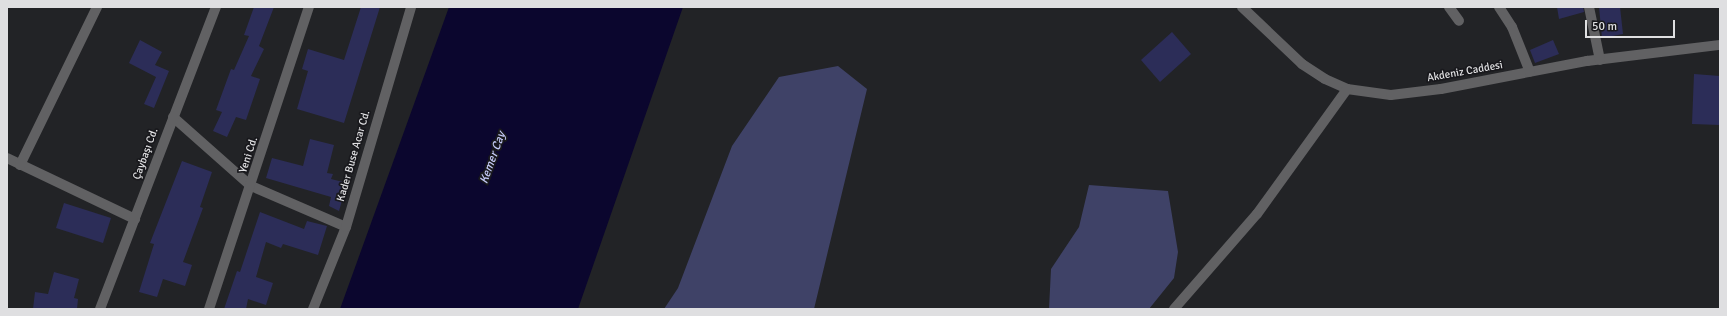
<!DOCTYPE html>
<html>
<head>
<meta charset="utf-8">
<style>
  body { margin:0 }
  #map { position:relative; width:1727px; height:316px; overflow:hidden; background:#222326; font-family:Signika,sans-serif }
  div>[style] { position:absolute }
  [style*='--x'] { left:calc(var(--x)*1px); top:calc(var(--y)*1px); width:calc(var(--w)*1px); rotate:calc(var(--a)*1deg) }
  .green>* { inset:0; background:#3f4267 }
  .water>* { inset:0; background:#0b062e }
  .building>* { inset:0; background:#2c2d58 }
  .minor>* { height:10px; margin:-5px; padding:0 5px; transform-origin:5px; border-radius:5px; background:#616163 }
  span { translate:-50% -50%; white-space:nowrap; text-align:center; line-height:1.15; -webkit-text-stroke:3.5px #19191d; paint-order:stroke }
  .street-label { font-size:11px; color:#dfdfe1 }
  .water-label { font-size:12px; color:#c4c9f6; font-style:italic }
  .frame { position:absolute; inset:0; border:8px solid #dfdfe1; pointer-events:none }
  .scale { position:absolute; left:1585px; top:20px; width:90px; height:18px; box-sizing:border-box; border:2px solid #dfdfe1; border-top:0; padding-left:5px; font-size:12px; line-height:14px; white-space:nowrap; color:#dfdfe1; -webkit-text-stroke:3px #19191d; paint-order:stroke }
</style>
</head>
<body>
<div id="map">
  <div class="green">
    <i style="clip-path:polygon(838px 66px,867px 89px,814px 309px,664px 309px,678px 288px,732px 146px,779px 77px)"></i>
    <i style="clip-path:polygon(1089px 185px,1168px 191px,1178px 252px,1174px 278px,1149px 309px,1049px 309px,1051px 269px,1079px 227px)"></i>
  </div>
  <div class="water">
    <i style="clip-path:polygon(449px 7px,683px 7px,578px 309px,340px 309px)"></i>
  </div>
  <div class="building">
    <i style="clip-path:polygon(254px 7px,274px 7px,259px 46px,264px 49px,251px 76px,260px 79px,246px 120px,236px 117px,227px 137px,213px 131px,222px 112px,216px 110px,231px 69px,234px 70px,249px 36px,244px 35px)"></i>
    <i style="clip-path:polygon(361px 7px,380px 7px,344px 123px,297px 109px,308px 71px,302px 69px,308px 49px,344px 60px)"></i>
    <i style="clip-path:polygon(1557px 7px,1583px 7px,1584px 12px,1559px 19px)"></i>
    <i style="clip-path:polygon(1599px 7px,1620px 7px,1623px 34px,1602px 38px)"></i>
    <i style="clip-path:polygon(1172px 32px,1191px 54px,1160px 82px,1141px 60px)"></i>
    <i style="clip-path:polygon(140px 40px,162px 52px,155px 65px,169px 71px,154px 108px,144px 104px,156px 77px,129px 63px)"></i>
    <i style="clip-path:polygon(1553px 40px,1559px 54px,1535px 63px,1530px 50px)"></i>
    <i style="clip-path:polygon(1694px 74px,1720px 76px,1720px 125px,1692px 124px)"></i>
    <i style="clip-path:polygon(310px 139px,334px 145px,327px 173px,333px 174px,331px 179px,347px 183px,339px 211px,329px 206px,331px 197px,266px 178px,272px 158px,303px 166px)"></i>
    <i style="clip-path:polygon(182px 161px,212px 172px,200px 207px,203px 208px,183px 262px,192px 265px,185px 286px,163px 279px,157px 297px,139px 292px,154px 244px,150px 243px)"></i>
    <i style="clip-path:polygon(64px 203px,111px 218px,103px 243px,56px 228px)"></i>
    <i style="clip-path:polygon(260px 212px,304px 229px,307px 221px,327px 226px,318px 255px,283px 244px,281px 248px,266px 242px,256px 277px,273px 283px,266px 305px,248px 299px,246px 309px,224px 309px,237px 271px,240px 272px)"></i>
    <i style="clip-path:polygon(54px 272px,79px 279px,74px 298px,78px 299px,77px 309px,33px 309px,35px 292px,48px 294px)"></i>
  </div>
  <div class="minor">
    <i style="--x:1242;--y:7;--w:83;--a:43.5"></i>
    <i style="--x:1302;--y:64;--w:27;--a:33"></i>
    <i style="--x:1325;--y:79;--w:24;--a:24"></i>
    <i style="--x:1347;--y:89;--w:44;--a:7.8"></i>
    <i style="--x:1391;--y:95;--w:50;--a:-6.8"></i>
    <i style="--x:1441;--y:89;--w:149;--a:-10.9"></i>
    <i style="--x:1587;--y:61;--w:134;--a:-6.9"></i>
    <i style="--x:1449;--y:7;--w:17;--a:54"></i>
    <i style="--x:1499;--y:7;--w:24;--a:57"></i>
    <i style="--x:1512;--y:27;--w:48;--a:68.2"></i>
    <i style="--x:1589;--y:7;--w:54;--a:78.3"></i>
    <i style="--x:173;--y:117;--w:104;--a:41.5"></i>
    <i style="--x:251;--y:186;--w:103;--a:23.3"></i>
    <i style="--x:7;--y:158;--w:142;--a:25.5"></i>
    <i style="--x:20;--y:165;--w:176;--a:-64"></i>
    <i style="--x:100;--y:309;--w:324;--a:-69"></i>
    <i style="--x:209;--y:309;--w:318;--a:-71.7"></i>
    <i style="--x:313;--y:309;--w:88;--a:-68.1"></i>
    <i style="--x:346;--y:227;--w:229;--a:-73.5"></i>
    <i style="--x:1174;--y:309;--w:126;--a:-48.9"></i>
    <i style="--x:1257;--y:214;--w:154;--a:-54.2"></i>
  </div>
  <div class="street-label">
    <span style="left:1465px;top:72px;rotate:-10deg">Akdeniz Caddesi</span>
    <span style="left:146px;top:154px;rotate:-70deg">Çaybaşı Cd.</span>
    <span style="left:249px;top:155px;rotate:-72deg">Yeni Cd.</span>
    <span style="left:354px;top:156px;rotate:-74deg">Kader Buse Acar Cd.</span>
  </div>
  <div class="water-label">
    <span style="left:493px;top:158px;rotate:-70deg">Kemer Cay</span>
  </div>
  <div class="frame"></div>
  <div class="scale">50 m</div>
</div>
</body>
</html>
